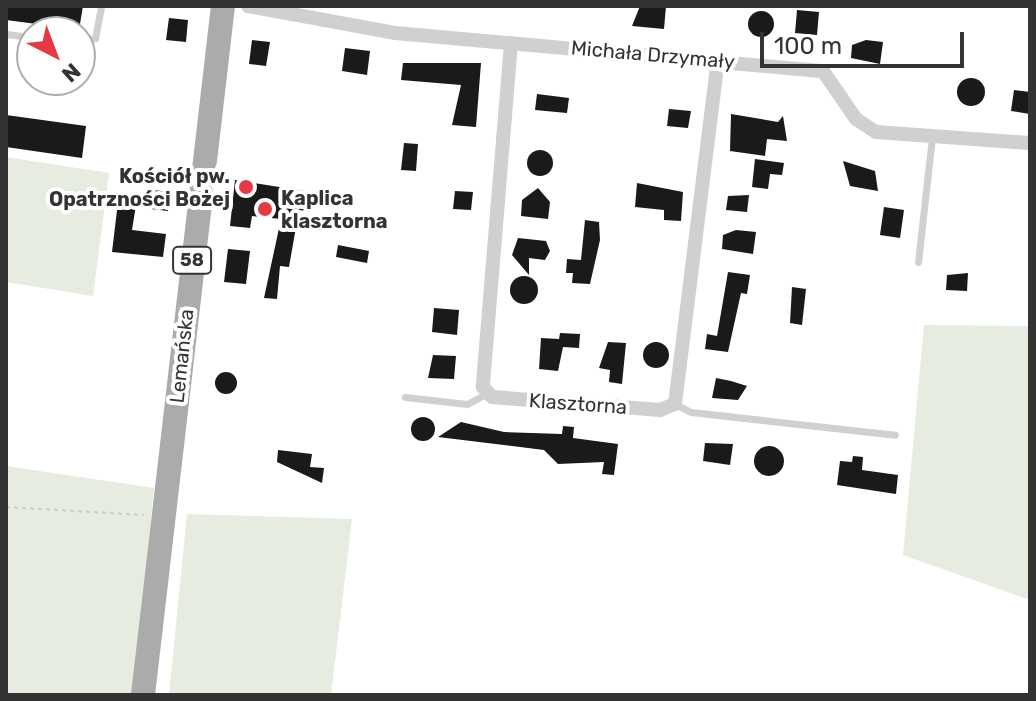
<!DOCTYPE html>
<html>
<head>
<meta charset="utf-8">
<style>
  body { margin:0 }
  #map { position:relative; width:1036px; height:701px; overflow:hidden; background:#fff; font-family:Rubik,sans-serif }
  div>[style] { position:absolute }
  [style*='--x'] { left:calc(var(--x)*1px); top:calc(var(--y)*1px); width:calc(var(--w)*1px); rotate:calc(var(--a)*1deg) }
  .green>* { inset:0; background:#e6ecdf }
  .building>* { inset:0; background:#1a1a1a }
  .round { border-radius:50% }
  .path>* { height:2px; margin-top:-1px; transform-origin:0; background:repeating-linear-gradient(90deg,#cdcdcd 0 4px,transparent 0 8px) }
  .lane>* { height:7px; margin:-3.5px; padding:0 3.5px; transform-origin:3.5px; border-radius:3.5px; background:#d0d0d0 }
  .street>* { height:14px; margin:-7px; padding:0 7px; transform-origin:7px; border-radius:7px; background:#d0d0d0 }
  .primary>* { height:24px; margin:-12px; padding:0 12px; transform-origin:12px; border-radius:12px; background:#ababab }
  .dots>* { width:22px; height:22px; translate:-50% -50%; box-sizing:border-box; border:4px solid #fff; border-radius:50% }
  span { translate:-50% -50%; white-space:nowrap; text-align:center; line-height:1.15; -webkit-text-stroke:8px #fff; paint-order:stroke }
  .shield-label span { padding:2px 6px; background:#fff; border:2px solid; border-radius:6px; -webkit-text-stroke-width:0 }
  .shield-label { font-size:18px; color:#333; font-weight:700 }
  .street-label { font-size:20px; color:#333 }
  .poi-label { font-size:20px; color:#333; font-weight:700 }
  .right { translate:-100% -50%; text-align:right }
  .left { translate:0 -50%; text-align:left }
  .frame { position:absolute; inset:0; border:8px solid #333; pointer-events:none }
  .north { position:absolute; left:16px; top:16px; width:80px; height:80px; box-sizing:border-box; background:#fff; border:2px solid #adadad; border-radius:50%; rotate:138deg; font-size:22px; font-weight:700; line-height:32px; text-align:center; color:#333 }
  .north::after { content:''; display:block; margin:auto; width:28px; height:36px; background:#e63946; clip-path:polygon(50% 0,100% 100%,50% 72%,0 100%) }
  .scale { position:absolute; left:760px; top:32px; width:204px; height:36px; box-sizing:border-box; border:4px solid #333; border-top:0; padding-left:10px; font-size:24px; line-height:28px; white-space:nowrap; color:#333; -webkit-text-stroke:6px #fff; paint-order:stroke }
</style>
</head>
<body>
<div id="map">
  <div class="green">
    <i style="clip-path:polygon(6px 157px,109px 173px,93px 296px,6px 282px)"></i>
    <i style="clip-path:polygon(924px 325px,1030px 326px,1030px 600px,903px 555px)"></i>
    <i style="clip-path:polygon(6px 466px,154px 488px,134px 695px,6px 695px)"></i>
    <i style="clip-path:polygon(187px 514px,352px 519px,331px 695px,169px 695px)"></i>
  </div>
  <div class="building">
    <i style="clip-path:polygon(6px 6px,83px 6px,80px 24px,67px 28px,6px 20px)"></i>
    <i style="clip-path:polygon(640px 6px,666px 6px,664px 29px,632px 26px)"></i>
    <i style="clip-path:polygon(797px 10px,819px 12px,817px 35px,795px 33px)"></i>
    <i class="round" style="left:748px;top:11px;width:26px;height:26px"></i>
    <i style="clip-path:polygon(169px 18px,188px 20px,186px 42px,166px 40px)"></i>
    <i style="clip-path:polygon(252px 40px,270px 42px,266px 66px,249px 64px)"></i>
    <i style="clip-path:polygon(866px 40px,883px 42px,880px 64px,851px 58px,852px 45px)"></i>
    <i style="clip-path:polygon(345px 48px,370px 51px,367px 75px,342px 71px)"></i>
    <i style="clip-path:polygon(403px 63px,481px 63px,476px 127px,452px 125px,461px 85px,401px 80px)"></i>
    <i class="round" style="left:957px;top:78px;width:28px;height:28px"></i>
    <i style="clip-path:polygon(1014px 90px,1030px 92px,1030px 114px,1011px 111px)"></i>
    <i style="clip-path:polygon(537px 94px,569px 98px,567px 113px,535px 110px)"></i>
    <i style="clip-path:polygon(669px 109px,691px 111px,688px 128px,667px 126px)"></i>
    <i style="clip-path:polygon(731px 114px,778px 122px,783px 116px,787px 141px,767px 139px,765px 156px,730px 151px)"></i>
    <i style="clip-path:polygon(6px 115px,86px 126px,82px 158px,6px 147px)"></i>
    <i style="clip-path:polygon(404px 143px,418px 144px,416px 171px,401px 170px)"></i>
    <i class="round" style="left:527px;top:150px;width:26px;height:26px"></i>
    <i style="clip-path:polygon(755px 159px,784px 163px,782px 175px,770px 174px,768px 189px,752px 187px)"></i>
    <i style="clip-path:polygon(843px 161px,875px 171px,878px 191px,850px 186px)"></i>
    <i style="clip-path:polygon(235px 180px,311px 192px,308px 211px,299px 210px,289px 267px,280px 266px,277px 299px,264px 298px,281px 219px,252px 216px,250px 228px,230px 226px)"></i>
    <i style="clip-path:polygon(637px 183px,683px 192px,681px 221px,664px 220px,664px 210px,635px 207px)"></i>
    <i style="clip-path:polygon(538px 188px,550px 202px,548px 219px,521px 216px,522px 200px)"></i>
    <i style="clip-path:polygon(153px 190px,170px 192px,168px 211px,151px 209px)"></i>
    <i style="clip-path:polygon(455px 191px,473px 192px,471px 210px,453px 209px)"></i>
    <i style="clip-path:polygon(749px 195px,747px 212px,726px 210px,728px 196px)"></i>
    <i style="clip-path:polygon(118px 202px,136px 205px,132px 230px,166px 234px,163px 257px,112px 252px)"></i>
    <i style="clip-path:polygon(884px 207px,904px 210px,900px 238px,880px 235px)"></i>
    <i style="clip-path:polygon(585px 220px,599px 222px,600px 240px,590px 284px,572px 283px,573px 273px,566px 273px,567px 259px,581px 260px)"></i>
    <i style="clip-path:polygon(736px 230px,756px 232px,753px 254px,722px 249px,723px 235px)"></i>
    <i style="clip-path:polygon(518px 238px,546px 241px,550px 251px,545px 260px,529px 258px,529px 275px,512px 255px)"></i>
    <i style="clip-path:polygon(338px 245px,369px 251px,367px 263px,336px 257px)"></i>
    <i style="clip-path:polygon(228px 249px,250px 251px,246px 284px,224px 282px)"></i>
    <i style="clip-path:polygon(728px 272px,750px 275px,747px 294px,741px 293px,728px 352px,705px 349px,707px 334px,717px 336px)"></i>
    <i style="clip-path:polygon(968px 273px,967px 291px,946px 290px,947px 275px)"></i>
    <i class="round" style="left:510px;top:276px;width:28px;height:28px"></i>
    <i style="clip-path:polygon(792px 287px,806px 289px,802px 325px,790px 323px)"></i>
    <i style="clip-path:polygon(434px 308px,459px 310px,457px 335px,432px 332px)"></i>
    <i style="clip-path:polygon(560px 333px,580px 334px,579px 348px,563px 347px,558px 371px,539px 369px,541px 338px,559px 339px)"></i>
    <i style="clip-path:polygon(608px 342px,626px 343px,622px 384px,609px 382px,610px 370px,599px 368px)"></i>
    <i class="round" style="left:643px;top:342px;width:26px;height:26px"></i>
    <i style="clip-path:polygon(433px 355px,456px 356px,454px 379px,428px 378px)"></i>
    <i class="round" style="left:215px;top:372px;width:22px;height:22px"></i>
    <i style="clip-path:polygon(716px 378px,731px 381px,747px 386px,738px 400px,712px 398px)"></i>
    <i class="round" style="left:411px;top:417px;width:24px;height:24px"></i>
    <i style="clip-path:polygon(461px 422px,504px 432px,562px 434px,563px 426px,574px 427px,573px 438px,618px 444px,614px 475px,602px 474px,604px 462px,558px 464px,544px 450px,438px 437px)"></i>
    <i style="clip-path:polygon(705px 443px,733px 444px,730px 465px,703px 461px)"></i>
    <i class="round" style="left:754px;top:446px;width:30px;height:30px"></i>
    <i style="clip-path:polygon(278px 450px,312px 454px,310px 467px,324px 468px,322px 483px,277px 462px)"></i>
    <i style="clip-path:polygon(853px 456px,863px 457px,862px 470px,898px 475px,896px 494px,837px 485px,840px 461px,852px 462px)"></i>
  </div>
  <div class="path">
    <i style="--x:39;--y:31;--w:12;--a:5"></i>
    <i style="--x:63;--y:32;--w:5;--a:-79"></i>
    <i style="--x:6;--y:507;--w:138;--a:3.3"></i>
  </div>
  <div class="lane">
    <i style="--x:6;--y:34;--w:26;--a:7"></i>
    <i style="--x:80;--y:43;--w:16;--a:-18"></i>
    <i style="--x:95;--y:38;--w:33;--a:-79"></i>
    <i style="--x:918;--y:262;--w:126;--a:-83.6"></i>
    <i style="--x:405;--y:397;--w:62;--a:6.4"></i>
    <i style="--x:467;--y:404;--w:24;--a:-28"></i>
    <i style="--x:675;--y:404;--w:18;--a:27"></i>
    <i style="--x:691;--y:412;--w:205;--a:6.4"></i>
  </div>
  <div class="street">
    <i style="--x:248;--y:6;--w:149;--a:10.4"></i>
    <i style="--x:395;--y:33;--w:430;--a:5.1"></i>
    <i style="--x:823;--y:71;--w:58;--a:55.5"></i>
    <i style="--x:856;--y:119;--w:24;--a:33"></i>
    <i style="--x:876;--y:132;--w:154;--a:4.1"></i>
    <i style="--x:511;--y:43;--w:345;--a:94.7"></i>
    <i style="--x:483;--y:387;--w:13;--a:48"></i>
    <i style="--x:492;--y:397;--w:169;--a:4.4"></i>
    <i style="--x:660;--y:410;--w:16;--a:-22"></i>
    <i style="--x:675;--y:404;--w:346;--a:-82.9"></i>
  </div>
  <div class="primary">
    <i style="--x:143;--y:695;--w:694;--a:-83.38"></i>
  </div>
  <div class="dots">
    <i style="left:246px;top:187px;background:#e63946"></i>
    <i style="left:265px;top:209px;background:#e63946"></i>
  </div>
  <div class="shield-label">
    <span style="left:192px;top:260px">58</span>
  </div>
  <div class="street-label">
    <span style="left:653px;top:55px;rotate:5deg">Michała Drzymały</span>
    <span style="left:182px;top:356px;rotate:-84deg">Lemańska</span>
    <span style="left:578px;top:404px;rotate:4deg">Klasztorna</span>
  </div>
  <div class="poi-label">
    <span class="right" style="left:230px;top:188px">Kościół pw.<br>Opatrzności Bożej</span>
    <span class="left" style="left:281px;top:210px">Kaplica<br>klasztorna</span>
  </div>
  <div class="frame"></div>
  <div class="north">N</div>
  <div class="scale">100 m</div>
</div>
</body>
</html>
